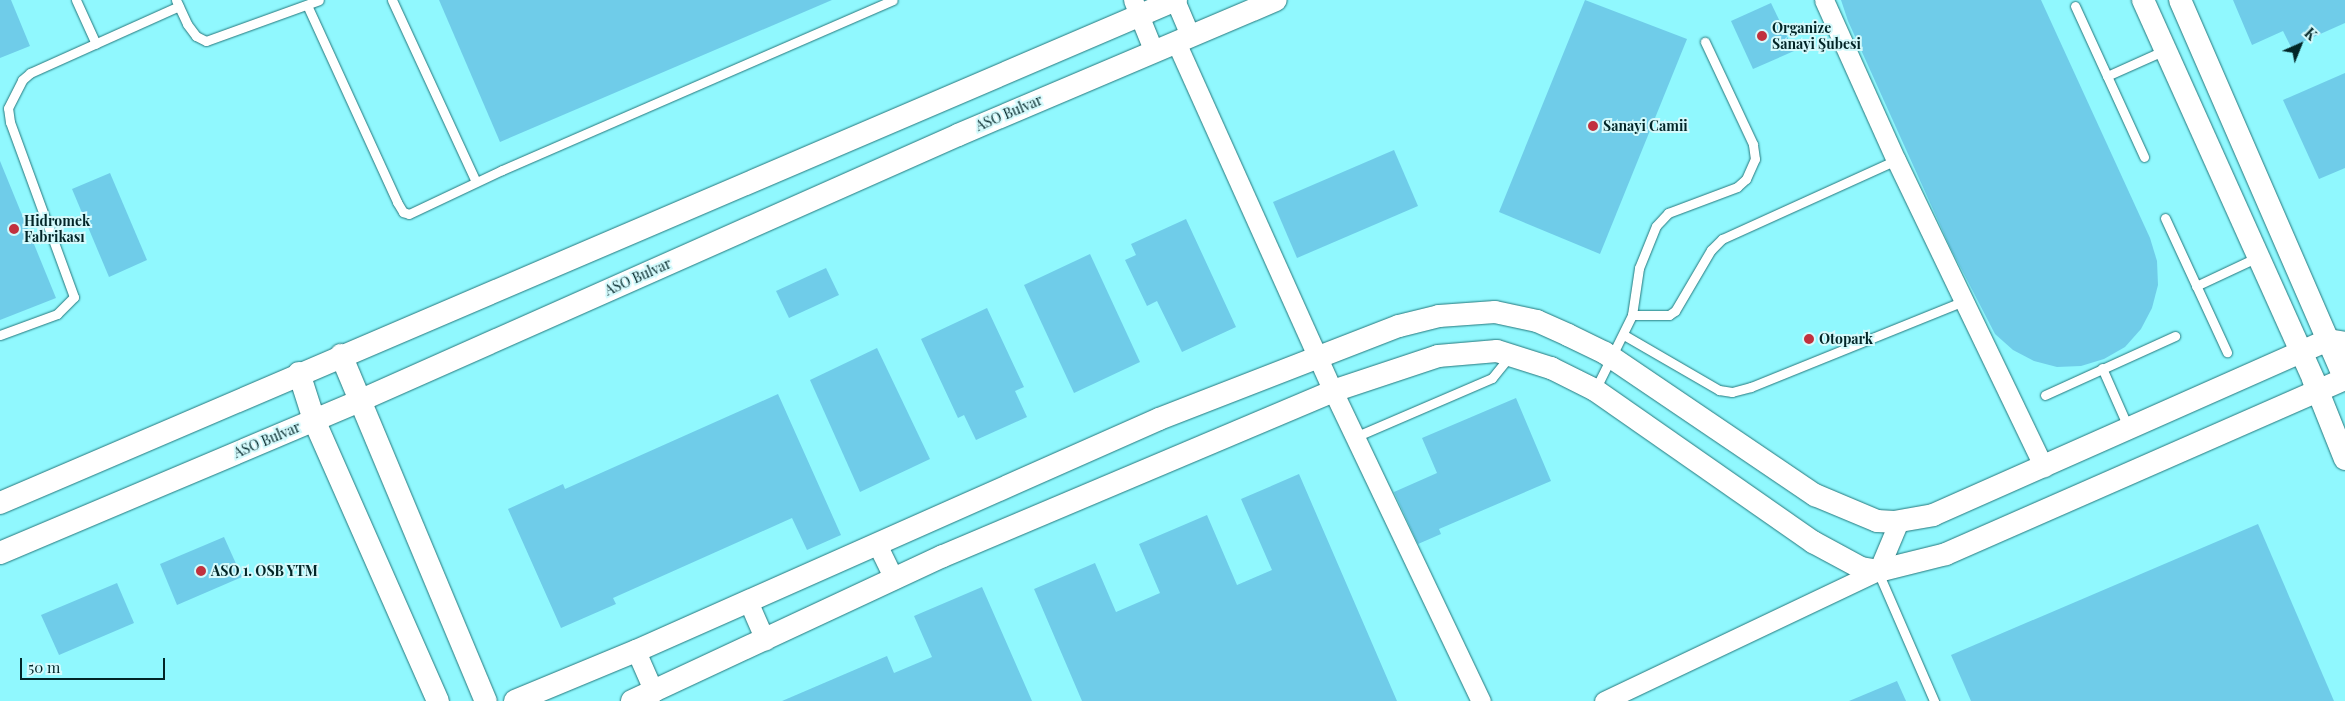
<!DOCTYPE html>
<html>
<head>
<meta charset="utf-8">
<style>
  body { margin:0 }
  #map { position:relative; width:2345px; height:701px; overflow:hidden; background:#90f8fe; font-family:"Playfair Display",serif }
  div>[style] { position:absolute }
  [style*='--x'] { left:calc(var(--x)*1px); top:calc(var(--y)*1px); width:calc(var(--w)*1px); rotate:calc(var(--a)*1deg) }
  .building>* { inset:0; background:#6fcce9 }
  .roads { filter:drop-shadow(0 0 1px #24777c) drop-shadow(0 0 1px #24777c) }
  .service>* { height:9px; margin:-4.5px; padding:0 4.5px; transform-origin:4.5px; border-radius:4.5px; background:#fff }
  .minor>* { height:19px; margin:-9.5px; padding:0 9.5px; transform-origin:9.5px; border-radius:9.5px; background:#fff }
  .tertiary>* { height:22px; margin:-11px; padding:0 11px; transform-origin:11px; border-radius:11px; background:#fff }
  .dots>* { width:14px; height:14px; translate:-50% -50%; box-sizing:border-box; border:2px solid #d4fafc; border-radius:50% }
  span { translate:-50% -50%; white-space:nowrap; text-align:center; line-height:1.15; -webkit-text-stroke:4px #d4fafc; paint-order:stroke }
  .poi-label { font-size:14px; color:#022527; font-weight:700 }
  .left { translate:0 -50%; text-align:left }
  .street-label { font-size:14px; color:#022527 }
  .north { position:absolute; left:2275px; top:20px; width:50px; height:50px; -webkit-text-stroke:4px #d4fafc; paint-order:stroke; rotate:44deg; font-size:14px; font-weight:700; line-height:20px; text-align:center; color:#022527 }
  .north::after { content:''; display:block; margin:auto; width:18px; height:22px; background:#022527; clip-path:polygon(50% 0,100% 100%,50% 72%,0 100%) }
  .scale { position:absolute; left:20px; top:658px; width:145px; height:22px; box-sizing:border-box; border:2px solid #022527; border-top:0; padding-left:6px; font-size:15px; line-height:18px; white-space:nowrap; color:#022527; -webkit-text-stroke:4px #d4fafc; paint-order:stroke }
</style>
</head>
<body>
<div id="map">
  <div class="building">
    <i style="clip-path:polygon(0 0,11px 0,30px 46px,0 58px)"></i>
    <i style="clip-path:polygon(439px 0,832px 0,500px 142px)"></i>
    <i style="clip-path:polygon(1585px 0,1687px 39px,1600px 254px,1499px 212px)"></i>
    <i style="clip-path:polygon(1841px 0,2041px 0,2150px 238px,2157px 261px,2158px 285px,2152px 308px,2141px 329px,2125px 347px,2104px 359px,2081px 366px,2057px 367px,2034px 361px,2013px 350px,1995px 334px,1950px 247px,1848px 21px)"></i>
    <i style="clip-path:polygon(2233px 0,2345px 0,2345px 23px,2291px 47px,2283px 31px,2252px 45px)"></i>
    <i style="clip-path:polygon(1771px 3px,1794px 51px,1753px 69px,1731px 21px)"></i>
    <i style="clip-path:polygon(2345px 73px,2345px 168px,2319px 179px,2283px 100px)"></i>
    <i style="clip-path:polygon(1394px 150px,1418px 206px,1297px 258px,1273px 202px)"></i>
    <i style="clip-path:polygon(0 161px,56px 298px,0 320px)"></i>
    <i style="clip-path:polygon(110px 173px,147px 260px,109px 277px,72px 189px)"></i>
    <i style="clip-path:polygon(1186px 219px,1236px 327px,1182px 352px,1157px 301px,1147px 306px,1125px 260px,1136px 255px,1131px 244px)"></i>
    <i style="clip-path:polygon(1090px 254px,1140px 362px,1074px 393px,1024px 285px)"></i>
    <i style="clip-path:polygon(826px 268px,839px 295px,789px 318px,776px 291px)"></i>
    <i style="clip-path:polygon(987px 308px,1024px 387px,1015px 391px,1027px 417px,976px 440px,964px 415px,958px 418px,921px 339px)"></i>
    <i style="clip-path:polygon(877px 348px,930px 459px,860px 492px,810px 380px)"></i>
    <i style="clip-path:polygon(778px 394px,841px 535px,807px 550px,792px 518px,613px 598px,616px 604px,561px 628px,508px 509px,563px 484px,565px 489px)"></i>
    <i style="clip-path:polygon(1516px 398px,1551px 481px,1439px 529px,1441px 534px,1418px 544px,1394px 492px,1437px 473px,1422px 438px)"></i>
    <i style="clip-path:polygon(1299px 474px,1397px 701px,1082px 701px,1034px 589px,1095px 563px,1116px 612px,1160px 593px,1139px 544px,1207px 515px,1237px 585px,1272px 570px,1241px 499px)"></i>
    <i style="clip-path:polygon(2258px 524px,2334px 701px,1971px 701px,1951px 655px)"></i>
    <i style="clip-path:polygon(224px 537px,242px 577px,177px 605px,160px 564px)"></i>
    <i style="clip-path:polygon(117px 583px,134px 623px,59px 655px,41px 615px)"></i>
    <i style="clip-path:polygon(982px 587px,1032px 701px,782px 701px,887px 656px,894px 673px,932px 657px,914px 616px)"></i>
    <i style="clip-path:polygon(1897px 681px,1906px 701px,1849px 701px)"></i>
  </div>
  <div class="roads">
    <div class="service">
      <i style="--x:76;--y:0;--w:48;--a:65.6"></i>
      <i style="--x:176;--y:0;--w:26;--a:65"></i>
      <i style="--x:187;--y:24;--w:15;--a:53"></i>
      <i style="--x:196;--y:36;--w:11;--a:27"></i>
      <i style="--x:206;--y:41;--w:120;--a:-19.9"></i>
      <i style="--x:392;--y:0;--w:200;--a:65.2"></i>
      <i style="--x:307;--y:5;--w:217;--a:65.4"></i>
      <i style="--x:397;--y:202;--w:12;--a:59"></i>
      <i style="--x:403;--y:212;--w:6;--a:18"></i>
      <i style="--x:409;--y:214;--w:103;--a:-25.3"></i>
      <i style="--x:502;--y:170;--w:426;--a:-23.5"></i>
      <i style="--x:2075;--y:6;--w:166;--a:65.4"></i>
      <i style="--x:2107;--y:76;--w:64;--a:-24.1"></i>
      <i style="--x:2165;--y:218;--w:148;--a:65.2"></i>
      <i style="--x:2196;--y:286;--w:68;--a:-25.1"></i>
      <i style="--x:1632;--y:315;--w:37;--a:0"></i>
      <i style="--x:1669;--y:315;--w:7;--a:-34"></i>
      <i style="--x:1675;--y:311;--w:71;--a:-59.5"></i>
      <i style="--x:1711;--y:250;--w:16;--a:-45"></i>
      <i style="--x:1722;--y:239;--w:191;--a:-24.4"></i>
      <i style="--x:0;--y:335;--w:61;--a:-20.2"></i>
      <i style="--x:57;--y:314;--w:24;--a:-45"></i>
      <i style="--x:74;--y:297;--w:186;--a:-110.1"></i>
      <i style="--x:10;--y:122;--w:14;--a:-98"></i>
      <i style="--x:8;--y:108;--w:31;--a:-63"></i>
      <i style="--x:22;--y:80;--w:11;--a:-41"></i>
      <i style="--x:30;--y:73;--w:163;--a:-24.2"></i>
      <i style="--x:1624;--y:335;--w:110;--a:30.1"></i>
      <i style="--x:1719;--y:390;--w:13;--a:9"></i>
      <i style="--x:1732;--y:392;--w:20;--a:-15"></i>
      <i style="--x:1751;--y:387;--w:230;--a:-22"></i>
      <i style="--x:2102;--y:368;--w:64;--a:66.2"></i>
      <i style="--x:1595;--y:390;--w:84;--a:-63.7"></i>
      <i style="--x:1632;--y:315;--w:48;--a:-81.5"></i>
      <i style="--x:1639;--y:268;--w:45;--a:-68"></i>
      <i style="--x:1656;--y:226;--w:18;--a:-47"></i>
      <i style="--x:1668;--y:213;--w:74;--a:-20.6"></i>
      <i style="--x:1737;--y:187;--w:12;--a:-42"></i>
      <i style="--x:1746;--y:179;--w:22;--a:-66"></i>
      <i style="--x:1755;--y:159;--w:15;--a:-98"></i>
      <i style="--x:1753;--y:144;--w:113;--a:-115.2"></i>
      <i style="--x:2045;--y:395;--w:143;--a:-24.4"></i>
      <i style="--x:1355;--y:437;--w:149;--a:-23.3"></i>
      <i style="--x:1492;--y:378;--w:28;--a:-51"></i>
      <i style="--x:1878;--y:572;--w:141;--a:66.5"></i>
    </div>
    <div class="minor">
      <i style="--x:1133;--y:0;--w:56;--a:68"></i>
      <i style="--x:1175;--y:0;--w:39;--a:67"></i>
      <i style="--x:1824;--y:0;--w:175;--a:65.8"></i>
      <i style="--x:1896;--y:160;--w:341;--a:64.3"></i>
      <i style="--x:1176;--y:42;--w:383;--a:65.8"></i>
      <i style="--x:1333;--y:391;--w:344;--a:64.5"></i>
      <i style="--x:877;--y:544;--w:39;--a:64"></i>
      <i style="--x:748;--y:601;--w:43;--a:66.4"></i>
      <i style="--x:636;--y:651;--w:45;--a:66.3"></i>
      <i style="--x:1604;--y:701;--w:303;--a:-25.4"></i>
      <i style="--x:1878;--y:571;--w:54;--a:-67.2"></i>
    </div>
    <div class="tertiary">
      <i style="--x:2143;--y:0;--w:415;--a:65.8"></i>
      <i style="--x:2313;--y:379;--w:86;--a:68.2"></i>
      <i style="--x:2180;--y:0;--w:414;--a:66.5"></i>
      <i style="--x:341;--y:355;--w:375;--a:67.3"></i>
      <i style="--x:299;--y:373;--w:49;--a:72.3"></i>
      <i style="--x:314;--y:420;--w:307;--a:66.2"></i>
      <i style="--x:0;--y:503;--w:1279;--a:-23.16"></i>
      <i style="--x:0;--y:553;--w:390;--a:-22.9"></i>
      <i style="--x:359;--y:401;--w:655;--a:-23.94"></i>
      <i style="--x:958;--y:135;--w:345;--a:-23"></i>
      <i style="--x:515;--y:701;--w:131;--a:-22.5"></i>
      <i style="--x:636;--y:651;--w:572;--a:-23.92"></i>
      <i style="--x:1159;--y:419;--w:257;--a:-21.2"></i>
      <i style="--x:1399;--y:326;--w:41;--a:-14"></i>
      <i style="--x:1439;--y:316;--w:56;--a:-4.1"></i>
      <i style="--x:1495;--y:312;--w:43;--a:12.1"></i>
      <i style="--x:1537;--y:321;--w:34;--a:24"></i>
      <i style="--x:1568;--y:335;--w:41;--a:25.9"></i>
      <i style="--x:1605;--y:353;--w:254;--a:34.1"></i>
      <i style="--x:1815;--y:495;--w:67;--a:22.8"></i>
      <i style="--x:1877;--y:521;--w:17;--a:3"></i>
      <i style="--x:1894;--y:522;--w:40;--a:-10"></i>
      <i style="--x:1933;--y:515;--w:432;--a:-23.9"></i>
      <i style="--x:2328;--y:340;--w:17;--a:10"></i>
      <i style="--x:632;--y:701;--w:343;--a:-25"></i>
      <i style="--x:943;--y:556;--w:423;--a:-22.9"></i>
      <i style="--x:1333;--y:391;--w:111;--a:-18.4"></i>
      <i style="--x:1438;--y:356;--w:59;--a:-4.8"></i>
      <i style="--x:1497;--y:351;--w:57;--a:17.5"></i>
      <i style="--x:1551;--y:368;--w:49;--a:26.6"></i>
      <i style="--x:1595;--y:390;--w:266;--a:34.9"></i>
      <i style="--x:1813;--y:542;--w:55;--a:28.4"></i>
      <i style="--x:1861;--y:568;--w:17;--a:10"></i>
      <i style="--x:1878;--y:571;--w:70;--a:-14"></i>
      <i style="--x:1946;--y:554;--w:436;--a:-23.7"></i>
    </div>
  </div>
  <div class="dots">
    <i style="left:1762px;top:36px;background:#c1313e"></i>
    <i style="left:1593px;top:126px;background:#c1313e"></i>
    <i style="left:14px;top:229px;background:#c1313e"></i>
    <i style="left:1809px;top:339px;background:#c1313e"></i>
    <i style="left:201px;top:571px;background:#c1313e"></i>
  </div>
  <div class="poi-label">
    <span class="left" style="left:1772px;top:36px">Organize<br>Sanayi Şubesi</span>
    <span class="left" style="left:1603px;top:126px">Sanayi Camii</span>
    <span class="left" style="left:24px;top:229px">Hidromek<br>Fabrikası</span>
    <span class="left" style="left:1819px;top:339px">Otopark</span>
    <span class="left" style="left:211px;top:571px">ASO 1. OSB YTM</span>
  </div>
  <div class="street-label">
    <span style="left:1009px;top:113px;rotate:-23deg">ASO Bulvar</span>
    <span style="left:638px;top:277px;rotate:-24deg">ASO Bulvar</span>
    <span style="left:267px;top:440px;rotate:-23deg">ASO Bulvar</span>
  </div>
  <div class="north">K</div>
  <div class="scale">50 m</div>
</div>
</body>
</html>
